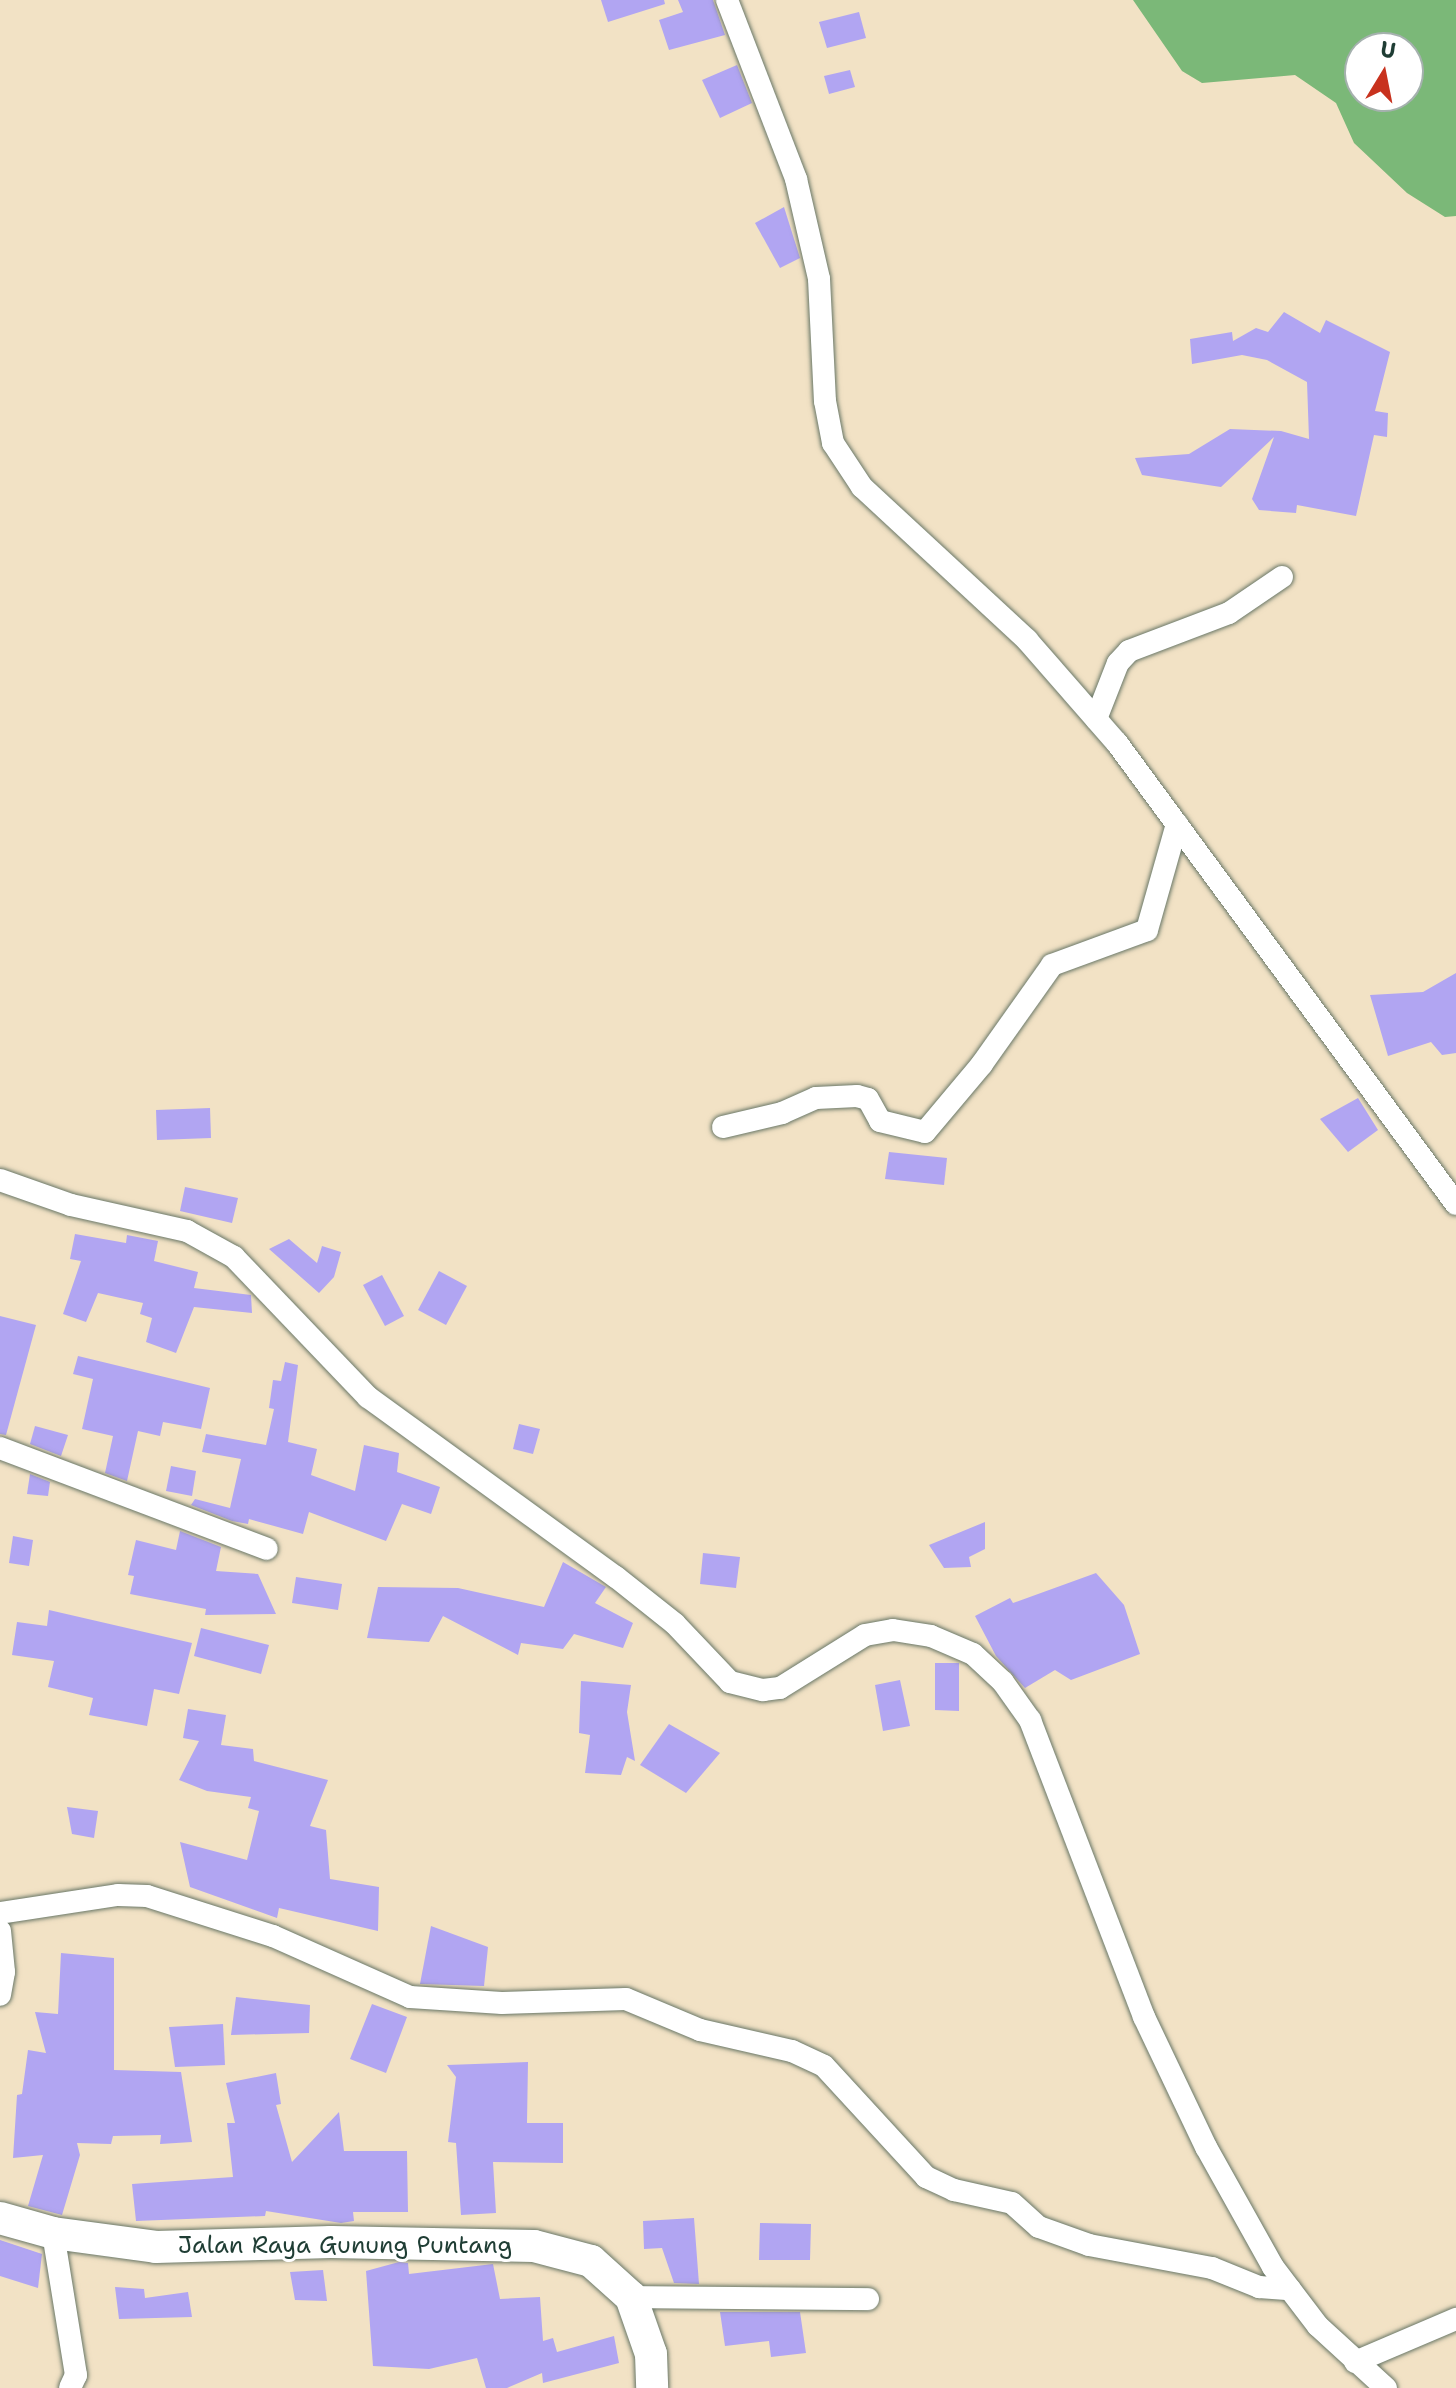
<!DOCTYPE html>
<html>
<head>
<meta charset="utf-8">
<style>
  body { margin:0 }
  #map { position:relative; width:1456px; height:2388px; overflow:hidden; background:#f2e2c5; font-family:"Shantell Sans",sans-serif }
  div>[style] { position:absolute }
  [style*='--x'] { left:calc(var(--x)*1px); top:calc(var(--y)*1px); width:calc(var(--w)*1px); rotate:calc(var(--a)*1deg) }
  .forest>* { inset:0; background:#7bb878 }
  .building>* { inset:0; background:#b1a5f2 }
  .roads { filter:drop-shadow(0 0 2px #697767) drop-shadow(0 0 2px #697767) }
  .street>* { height:22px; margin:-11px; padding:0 11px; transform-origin:11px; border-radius:11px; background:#fff }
  .secondary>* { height:32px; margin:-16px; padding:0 16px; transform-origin:16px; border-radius:16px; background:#fff }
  span { translate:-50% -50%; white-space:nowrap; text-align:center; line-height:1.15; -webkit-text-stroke:6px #fff; paint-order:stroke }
  .street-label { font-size:24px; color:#1f3d34 }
  .north { position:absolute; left:1344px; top:32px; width:80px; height:80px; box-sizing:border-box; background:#fff; border:2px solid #a5b1ae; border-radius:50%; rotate:10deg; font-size:22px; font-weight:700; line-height:32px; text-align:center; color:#1f3d34 }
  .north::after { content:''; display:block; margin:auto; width:28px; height:36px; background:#c8321e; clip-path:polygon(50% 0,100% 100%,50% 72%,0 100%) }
</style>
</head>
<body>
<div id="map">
  <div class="forest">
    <i style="clip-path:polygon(evenodd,1133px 0,1456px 0,1456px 216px,1445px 217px,1407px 193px,1354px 143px,1336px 103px,1295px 75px,1202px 83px,1182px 71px,1133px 0,1360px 48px,1408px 48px,1408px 96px,1360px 96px,1360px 48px)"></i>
  </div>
  <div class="building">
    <i style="clip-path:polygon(601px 0,664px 0,665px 4px,608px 22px)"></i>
    <i style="clip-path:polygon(678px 0,713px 0,725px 35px,669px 50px,659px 20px,683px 12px)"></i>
    <i style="clip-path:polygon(859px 12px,866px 38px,827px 48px,819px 22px)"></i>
    <i style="clip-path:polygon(737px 65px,752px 103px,720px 118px,702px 80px)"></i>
    <i style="clip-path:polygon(850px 70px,855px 87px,829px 94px,824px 76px)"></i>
    <i style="clip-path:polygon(784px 207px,800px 258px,780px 268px,755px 223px)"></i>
    <i style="clip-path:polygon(1284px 312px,1320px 333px,1326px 320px,1390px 352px,1375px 411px,1388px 413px,1387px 437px,1374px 435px,1356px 516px,1297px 505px,1296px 513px,1259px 510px,1252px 499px,1274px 437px,1221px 487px,1142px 475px,1135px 458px,1189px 454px,1230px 429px,1281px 431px,1309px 439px,1307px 382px,1267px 360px,1242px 355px,1192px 364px,1190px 339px,1232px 332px,1233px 341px,1256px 328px,1268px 332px)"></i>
    <i style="clip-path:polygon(1456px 973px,1456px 1053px,1442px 1055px,1431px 1042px,1388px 1056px,1370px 995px,1423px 992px)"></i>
    <i style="clip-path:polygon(1358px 1098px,1378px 1130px,1348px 1152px,1320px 1119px)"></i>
    <i style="clip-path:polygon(210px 1108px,211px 1138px,157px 1140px,156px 1110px)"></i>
    <i style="clip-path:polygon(889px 1152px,947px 1158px,944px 1185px,885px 1179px)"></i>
    <i style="clip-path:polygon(185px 1187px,238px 1198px,232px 1223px,180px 1211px)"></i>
    <i style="clip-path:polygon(75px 1234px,126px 1243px,127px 1235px,158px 1241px,154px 1261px,198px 1272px,194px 1288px,251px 1295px,252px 1313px,194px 1307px,176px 1353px,146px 1342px,152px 1318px,140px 1314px,143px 1303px,98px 1293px,86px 1322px,63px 1314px,81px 1261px,70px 1259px)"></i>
    <i style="clip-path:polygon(289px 1239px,317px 1263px,322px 1246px,341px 1252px,334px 1277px,319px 1293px,269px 1249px)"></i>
    <i style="clip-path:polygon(439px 1271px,467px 1286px,446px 1325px,418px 1310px)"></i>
    <i style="clip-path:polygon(382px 1275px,404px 1316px,385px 1326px,363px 1285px)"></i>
    <i style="clip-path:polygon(0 1316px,36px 1325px,6px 1435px,0 1434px)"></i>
    <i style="clip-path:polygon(78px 1356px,210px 1388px,201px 1429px,163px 1422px,160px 1436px,138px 1431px,127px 1481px,105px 1473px,113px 1436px,82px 1429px,93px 1379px,73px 1374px)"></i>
    <i style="clip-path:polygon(285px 1362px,298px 1365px,288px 1442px,317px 1449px,311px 1475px,355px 1491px,364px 1445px,399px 1453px,397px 1472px,440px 1487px,431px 1514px,402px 1504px,386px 1541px,309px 1512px,303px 1534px,249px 1519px,248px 1524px,232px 1521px,191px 1505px,195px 1499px,230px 1508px,241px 1459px,202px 1452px,206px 1434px,266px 1445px,274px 1409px,269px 1408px,273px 1380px,281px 1381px)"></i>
    <i style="clip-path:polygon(519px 1424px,540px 1429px,533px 1454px,513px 1449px)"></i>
    <i style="clip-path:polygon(35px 1426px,68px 1435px,61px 1456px,30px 1444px)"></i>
    <i style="clip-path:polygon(171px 1466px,196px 1471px,192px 1496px,166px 1491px)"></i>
    <i style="clip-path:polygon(30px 1474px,50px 1482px,48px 1496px,27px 1494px)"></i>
    <i style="clip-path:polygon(985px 1522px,985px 1549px,969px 1557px,971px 1567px,944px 1568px,929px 1545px)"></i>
    <i style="clip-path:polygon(180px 1531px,221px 1547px,216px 1571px,258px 1574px,276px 1614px,205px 1615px,206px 1609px,130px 1594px,134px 1576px,128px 1575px,136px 1540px,176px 1550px)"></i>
    <i style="clip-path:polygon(13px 1536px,33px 1540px,29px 1566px,9px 1563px)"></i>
    <i style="clip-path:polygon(703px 1553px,740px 1557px,736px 1588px,700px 1584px)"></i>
    <i style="clip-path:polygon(563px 1562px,606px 1587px,595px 1603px,633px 1623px,623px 1648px,574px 1634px,563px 1649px,521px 1643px,518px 1655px,443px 1616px,429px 1642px,367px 1638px,378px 1587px,458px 1588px,544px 1607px)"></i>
    <i style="clip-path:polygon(1096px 1573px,1124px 1605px,1140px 1654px,1071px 1680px,1055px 1670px,1025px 1688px,996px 1656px,975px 1616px,1010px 1598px,1013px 1603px)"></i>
    <i style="clip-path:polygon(296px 1577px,342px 1584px,338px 1610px,292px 1603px)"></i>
    <i style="clip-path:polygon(49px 1610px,192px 1643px,179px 1694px,154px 1689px,147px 1726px,89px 1715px,93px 1698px,48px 1687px,54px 1661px,12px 1655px,17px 1622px,47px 1626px)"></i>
    <i style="clip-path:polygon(201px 1628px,269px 1645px,261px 1674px,194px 1656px)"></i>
    <i style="clip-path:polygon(935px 1663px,959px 1663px,959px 1711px,935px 1710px)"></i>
    <i style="clip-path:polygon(900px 1680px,910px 1726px,883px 1731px,875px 1685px)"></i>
    <i style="clip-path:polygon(581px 1681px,631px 1685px,627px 1712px,635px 1761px,627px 1757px,621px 1775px,585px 1773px,590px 1735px,579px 1733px)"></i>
    <i style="clip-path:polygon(188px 1709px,226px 1715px,221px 1745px,253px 1749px,254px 1761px,328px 1780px,310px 1826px,326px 1830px,330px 1879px,379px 1887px,378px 1931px,279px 1908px,277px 1918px,190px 1887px,180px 1842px,247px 1860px,259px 1811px,248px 1808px,251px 1797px,207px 1791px,179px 1780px,199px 1741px,183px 1738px)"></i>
    <i style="clip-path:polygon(669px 1724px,720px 1753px,686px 1793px,640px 1765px)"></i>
    <i style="clip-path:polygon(67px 1807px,98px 1811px,94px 1838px,72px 1834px)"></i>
    <i style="clip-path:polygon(431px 1926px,488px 1947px,484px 1986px,420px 1984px)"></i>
    <i style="clip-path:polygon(61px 1953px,114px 1958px,114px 2070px,181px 2072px,192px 2142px,160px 2144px,161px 2135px,113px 2136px,111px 2144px,77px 2143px,80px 2155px,62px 2215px,28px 2206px,43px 2155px,13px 2158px,17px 2095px,22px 2094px,28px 2050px,46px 2053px,35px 2012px,58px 2014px)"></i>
    <i style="clip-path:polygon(236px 1997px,310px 2005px,309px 2033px,231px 2035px)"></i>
    <i style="clip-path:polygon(372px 2004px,407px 2017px,386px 2073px,350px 2059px)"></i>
    <i style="clip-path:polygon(223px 2024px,225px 2065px,175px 2067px,169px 2027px)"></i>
    <i style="clip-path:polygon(528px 2062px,527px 2123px,563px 2123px,563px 2163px,493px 2162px,496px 2213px,461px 2215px,456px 2143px,448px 2142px,456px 2077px,447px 2065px)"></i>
    <i style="clip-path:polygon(276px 2073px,281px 2104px,276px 2105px,292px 2162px,339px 2112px,344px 2151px,407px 2151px,408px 2212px,353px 2212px,354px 2221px,341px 2223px,266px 2211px,265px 2216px,136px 2221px,132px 2184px,233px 2177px,227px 2123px,235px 2123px,226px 2083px)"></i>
    <i style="clip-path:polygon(694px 2218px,699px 2284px,674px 2283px,662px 2248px,644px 2249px,643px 2221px)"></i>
    <i style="clip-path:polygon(760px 2223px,811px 2224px,810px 2260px,759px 2260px)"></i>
    <i style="clip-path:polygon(0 2240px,42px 2254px,38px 2288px,0 2276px)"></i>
    <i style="clip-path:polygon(399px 2262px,408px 2263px,409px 2274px,493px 2264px,500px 2299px,540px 2297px,543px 2341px,553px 2338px,557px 2352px,614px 2336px,619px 2363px,543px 2383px,542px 2373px,507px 2388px,486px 2388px,477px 2358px,429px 2369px,373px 2366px,366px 2271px)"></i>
    <i style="clip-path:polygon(323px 2270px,327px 2301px,295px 2300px,290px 2272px)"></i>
    <i style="clip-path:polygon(115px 2287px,144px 2289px,145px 2298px,188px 2292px,192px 2317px,119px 2319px)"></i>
    <i style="clip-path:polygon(720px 2312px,800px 2312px,806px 2353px,771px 2357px,769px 2341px,725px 2346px)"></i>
  </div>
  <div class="roads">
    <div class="street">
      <i style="--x:727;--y:0;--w:192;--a:68.9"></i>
      <i style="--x:796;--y:179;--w:103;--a:77"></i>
      <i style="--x:819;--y:279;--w:122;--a:87.2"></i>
      <i style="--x:825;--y:401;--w:43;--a:79.2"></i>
      <i style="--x:833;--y:443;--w:53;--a:56.6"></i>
      <i style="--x:862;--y:487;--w:225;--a:42.8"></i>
      <i style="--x:1027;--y:640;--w:137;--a:48.9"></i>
      <i style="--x:1117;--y:743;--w:572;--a:53.67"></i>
      <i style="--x:1096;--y:719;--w:60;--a:-68.6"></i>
      <i style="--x:1118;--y:663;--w:16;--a:-47"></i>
      <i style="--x:1129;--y:651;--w:107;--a:-20.8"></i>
      <i style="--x:1229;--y:613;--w:64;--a:-34.2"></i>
      <i style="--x:723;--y:1127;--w:61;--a:-13.3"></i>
      <i style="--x:782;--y:1113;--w:37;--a:-24"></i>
      <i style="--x:816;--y:1098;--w:41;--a:-2.8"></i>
      <i style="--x:857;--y:1096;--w:11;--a:15"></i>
      <i style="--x:868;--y:1099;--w:25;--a:61"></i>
      <i style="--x:880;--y:1121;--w:46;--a:13.7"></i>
      <i style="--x:925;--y:1132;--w:89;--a:-50"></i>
      <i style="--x:982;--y:1064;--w:121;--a:-54.7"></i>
      <i style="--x:1052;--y:965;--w:101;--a:-20.2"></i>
      <i style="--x:1147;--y:930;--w:110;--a:-74.2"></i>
      <i style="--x:0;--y:1180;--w:75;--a:19.4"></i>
      <i style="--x:71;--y:1205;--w:119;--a:12.6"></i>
      <i style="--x:187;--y:1231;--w:54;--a:29"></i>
      <i style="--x:234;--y:1257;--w:194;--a:46.3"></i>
      <i style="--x:368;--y:1397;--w:306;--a:36"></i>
      <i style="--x:616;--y:1577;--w:75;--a:38.5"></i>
      <i style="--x:675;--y:1624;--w:80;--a:46.5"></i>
      <i style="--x:730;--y:1682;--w:34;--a:14"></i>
      <i style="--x:763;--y:1690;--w:17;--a:-7"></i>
      <i style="--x:780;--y:1688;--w:100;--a:-31.9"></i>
      <i style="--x:865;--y:1635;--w:28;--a:-10"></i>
      <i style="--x:893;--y:1630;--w:38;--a:9"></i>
      <i style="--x:931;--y:1636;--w:46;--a:23.2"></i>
      <i style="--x:973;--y:1654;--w:41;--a:43"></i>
      <i style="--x:1003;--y:1682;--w:47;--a:54.6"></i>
      <i style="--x:1030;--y:1720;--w:318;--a:69"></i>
      <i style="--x:1144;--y:2017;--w:144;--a:64.5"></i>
      <i style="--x:1206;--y:2147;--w:137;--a:60.8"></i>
      <i style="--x:1273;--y:2267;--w:74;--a:52.7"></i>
      <i style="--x:1318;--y:2326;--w:92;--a:42.4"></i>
      <i style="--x:0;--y:1448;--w:285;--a:20.7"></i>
      <i style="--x:0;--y:1913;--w:119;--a:-8.7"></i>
      <i style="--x:118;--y:1895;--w:29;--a:2"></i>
      <i style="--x:147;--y:1896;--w:132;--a:17.6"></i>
      <i style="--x:273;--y:1936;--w:150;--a:24"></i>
      <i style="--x:410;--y:1997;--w:92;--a:3.7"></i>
      <i style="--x:502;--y:2003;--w:124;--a:-1.8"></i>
      <i style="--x:626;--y:1999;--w:80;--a:22.7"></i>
      <i style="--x:700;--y:2030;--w:94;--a:12.9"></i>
      <i style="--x:792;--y:2051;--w:35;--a:25"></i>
      <i style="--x:824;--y:2066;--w:151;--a:47.4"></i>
      <i style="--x:926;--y:2177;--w:31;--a:25"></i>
      <i style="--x:954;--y:2190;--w:59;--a:12.6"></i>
      <i style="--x:1012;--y:2203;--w:36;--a:42"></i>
      <i style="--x:1039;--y:2227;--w:53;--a:19.8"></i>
      <i style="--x:1089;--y:2245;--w:125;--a:10.6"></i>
      <i style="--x:1212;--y:2268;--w:51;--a:22"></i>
      <i style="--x:1259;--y:2287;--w:31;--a:4"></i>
      <i style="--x:0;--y:1931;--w:41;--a:84.4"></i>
      <i style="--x:4;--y:1972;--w:23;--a:100"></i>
      <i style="--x:53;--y:2233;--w:144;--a:80.8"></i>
      <i style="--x:76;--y:2375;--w:14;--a:115"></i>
      <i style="--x:631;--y:2297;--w:237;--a:0.5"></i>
      <i style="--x:1355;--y:2362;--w:110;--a:-23.1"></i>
    </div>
    <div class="secondary">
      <i style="--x:0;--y:2218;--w:55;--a:15.8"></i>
      <i style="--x:53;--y:2233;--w:104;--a:7.7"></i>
      <i style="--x:156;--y:2247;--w:175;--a:-1.6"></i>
      <i style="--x:331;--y:2242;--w:203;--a:1.1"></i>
      <i style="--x:534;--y:2246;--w:59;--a:14.7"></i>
      <i style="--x:591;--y:2261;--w:54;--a:42"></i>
      <i style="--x:631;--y:2297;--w:60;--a:70.7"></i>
      <i style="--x:651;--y:2354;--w:34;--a:88"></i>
    </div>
  </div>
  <div class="street-label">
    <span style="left:345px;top:2246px">Jalan Raya Gunung Puntang</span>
  </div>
  <div class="north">U</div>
</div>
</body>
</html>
